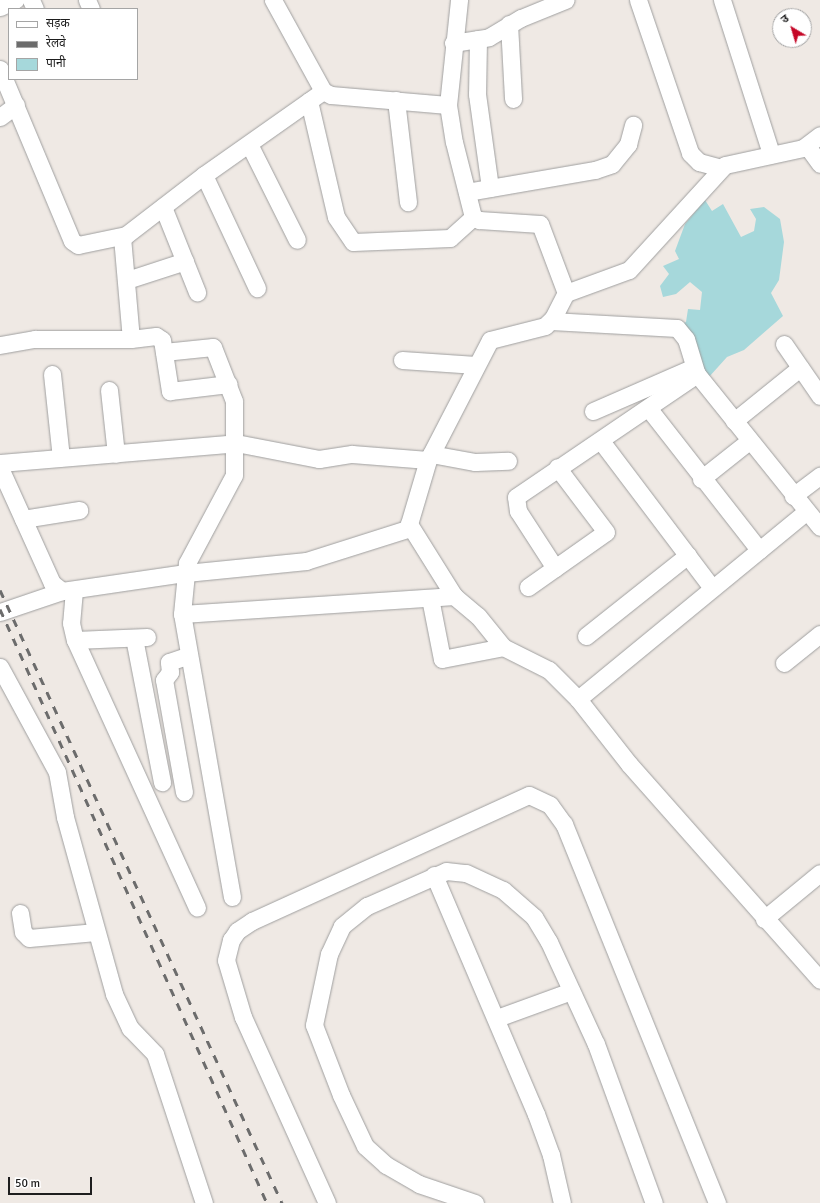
<!DOCTYPE html>
<html>
<head>
<meta charset="utf-8">
<style>
  body { margin:0 }
  #map { position:relative; width:820px; height:1203px; overflow:hidden; background:#efe9e4; font-family:Signika,"Noto Sans Devanagari",sans-serif }
  div>[style] { position:absolute }
  [style*='--x'] { left:calc(var(--x)*1px); top:calc(var(--y)*1px); width:calc(var(--w)*1px); rotate:calc(var(--a)*1deg) }
  .water>* { inset:0; background:#a6d8db }
  .roads { filter:drop-shadow(0 0 1px #9f9f9f) drop-shadow(0 0 1px #9f9f9f) }
  .minor>* { height:17px; margin:-8.5px; padding:0 8.5px; transform-origin:8.5px; border-radius:8.5px; background:#fff }
  .rail>* { height:3px; margin-top:-1.5px; transform-origin:0; background:repeating-linear-gradient(90deg,#6c6c6c 0 8px,transparent 0 16px) }
  span { translate:-50% -50%; white-space:nowrap; text-align:center; line-height:1.15; -webkit-text-stroke:4px #fff; paint-order:stroke }
  .legend { position:absolute; left:8px; top:8px; width:130px; height:72px; box-sizing:border-box; background:#fff; border:1px solid #a5a5a5; margin:0; padding:5px 7px; list-style:none; font-size:12px; color:#1e1e1e }
  .legend li { display:flex; align-items:center; gap:8px; height:20px }
  .legend b { width:20px; border:1px solid #a5a5a5 }
  .north { position:absolute; left:772px; top:8px; width:40px; height:40px; box-sizing:border-box; background:#fff; border:1px solid #a5a5a5; border-radius:50%; rotate:322deg; font-size:11px; font-weight:700; line-height:16px; text-align:center; color:#1e1e1e }
  .north::after { content:''; display:block; margin:auto; width:14px; height:18px; background:#c50727; clip-path:polygon(50% 0,100% 100%,50% 72%,0 100%) }
  .scale { position:absolute; left:8px; top:1177px; width:84px; height:18px; box-sizing:border-box; border:2px solid #1e1e1e; border-top:0; padding-left:5px; font-size:12px; line-height:14px; white-space:nowrap; color:#1e1e1e; -webkit-text-stroke:3px #fff; paint-order:stroke }
</style>
</head>
<body>
<div id="map">
  <div class="water">
    <i style="clip-path:polygon(705px 200px,712px 211px,723px 204px,741px 237px,754px 231px,756px 219px,750px 209px,764px 207px,780px 219px,784px 242px,779px 280px,771px 293px,783px 316px,744px 350px,727px 357px,709px 377px,680px 338px,664px 332px,686px 322px,688px 309px,700px 310px,702px 292px,690px 282px,676px 294px,663px 297px,660px 286px,669px 274px,663px 266px,679px 259px,675px 251px,685px 224px)"></i>
  </div>
  <div class="roads">
    <div class="minor">
      <i style="--x:31;--y:0;--w:10;--a:66"></i>
      <i style="--x:87;--y:0;--w:10;--a:66"></i>
      <i style="--x:273;--y:0;--w:104;--a:61.2"></i>
      <i style="--x:323;--y:91;--w:9;--a:27"></i>
      <i style="--x:331;--y:95;--w:117;--a:4.9"></i>
      <i style="--x:448;--y:105;--w:37;--a:81"></i>
      <i style="--x:454;--y:142;--w:77;--a:75.8"></i>
      <i style="--x:473;--y:217;--w:7;--a:27"></i>
      <i style="--x:479;--y:220;--w:61;--a:3.8"></i>
      <i style="--x:540;--y:224;--w:74;--a:69.4"></i>
      <i style="--x:566;--y:293;--w:67;--a:-20.1"></i>
      <i style="--x:629;--y:270;--w:142;--a:-47.6"></i>
      <i style="--x:725;--y:165;--w:80;--a:-12.3"></i>
      <i style="--x:803;--y:148;--w:21;--a:-37"></i>
      <i style="--x:638;--y:0;--w:162;--a:71.2"></i>
      <i style="--x:690;--y:153;--w:13;--a:45"></i>
      <i style="--x:699;--y:162;--w:23;--a:15"></i>
      <i style="--x:722;--y:0;--w:162;--a:72.3"></i>
      <i style="--x:0;--y:7;--w:17;--a:-25"></i>
      <i style="--x:509;--y:24;--w:75;--a:86.9"></i>
      <i style="--x:478;--y:39;--w:55;--a:91"></i>
      <i style="--x:477;--y:94;--w:95;--a:82.1"></i>
      <i style="--x:453;--y:43;--w:36;--a:-9"></i>
      <i style="--x:489;--y:37;--w:37;--a:-31"></i>
      <i style="--x:521;--y:18;--w:48;--a:-22.2"></i>
      <i style="--x:0;--y:69;--w:186;--a:67.3"></i>
      <i style="--x:72;--y:241;--w:7;--a:34"></i>
      <i style="--x:78;--y:245;--w:49;--a:-11.8"></i>
      <i style="--x:126;--y:235;--w:98;--a:-37.6"></i>
      <i style="--x:204;--y:175;--w:146;--a:-35.2"></i>
      <i style="--x:396;--y:100;--w:103;--a:83.3"></i>
      <i style="--x:309;--y:101;--w:119;--a:76.9"></i>
      <i style="--x:336;--y:217;--w:30;--a:56"></i>
      <i style="--x:353;--y:242;--w:97;--a:-2.4"></i>
      <i style="--x:450;--y:238;--w:31;--a:-42"></i>
      <i style="--x:448;--y:105;--w:106;--a:-84"></i>
      <i style="--x:0;--y:117;--w:20;--a:-37"></i>
      <i style="--x:249;--y:144;--w:107;--a:63.4"></i>
      <i style="--x:807;--y:146;--w:22;--a:54"></i>
      <i style="--x:204;--y:175;--w:125;--a:64.9"></i>
      <i style="--x:467;--y:192;--w:130;--a:-9.8"></i>
      <i style="--x:595;--y:170;--w:18;--a:-19"></i>
      <i style="--x:612;--y:164;--w:26;--a:-51"></i>
      <i style="--x:628;--y:144;--w:20;--a:-75"></i>
      <i style="--x:163;--y:207;--w:92;--a:68.2"></i>
      <i style="--x:122;--y:237;--w:102;--a:85"></i>
      <i style="--x:127;--y:280;--w:61;--a:-18.1"></i>
      <i style="--x:551;--y:321;--w:126;--a:3.2"></i>
      <i style="--x:677;--y:328;--w:14;--a:51"></i>
      <i style="--x:686;--y:339;--w:37;--a:73"></i>
      <i style="--x:697;--y:374;--w:196;--a:51.2"></i>
      <i style="--x:784;--y:344;--w:63;--a:55.3"></i>
      <i style="--x:0;--y:345;--w:36;--a:-10"></i>
      <i style="--x:35;--y:339;--w:96;--a:0"></i>
      <i style="--x:131;--y:339;--w:25;--a:-7"></i>
      <i style="--x:156;--y:336;--w:7;--a:34"></i>
      <i style="--x:162;--y:340;--w:52;--a:81.1"></i>
      <i style="--x:170;--y:391;--w:59;--a:-6.8"></i>
      <i style="--x:164;--y:352;--w:49;--a:-5.8"></i>
      <i style="--x:213;--y:347;--w:58;--a:68.7"></i>
      <i style="--x:234;--y:401;--w:74;--a:90"></i>
      <i style="--x:234;--y:475;--w:100;--a:118.1"></i>
      <i style="--x:187;--y:563;--w:51;--a:95.6"></i>
      <i style="--x:402;--y:360;--w:74;--a:3.9"></i>
      <i style="--x:52;--y:374;--w:84;--a:83.9"></i>
      <i style="--x:109;--y:390;--w:64;--a:83.8"></i>
      <i style="--x:649;--y:409;--w:179;--a:52"></i>
      <i style="--x:593;--y:411;--w:110;--a:-23.5"></i>
      <i style="--x:734;--y:421;--w:85;--a:-38.8"></i>
      <i style="--x:601;--y:441;--w:184;--a:52.9"></i>
      <i style="--x:431;--y:454;--w:45;--a:10.3"></i>
      <i style="--x:475;--y:462;--w:33;--a:-2"></i>
      <i style="--x:0;--y:463;--w:237;--a:-4.8"></i>
      <i style="--x:236;--y:443;--w:85;--a:10.9"></i>
      <i style="--x:319;--y:459;--w:33;--a:-9"></i>
      <i style="--x:352;--y:454;--w:76;--a:4.5"></i>
      <i style="--x:0;--y:468;--w:126;--a:65.7"></i>
      <i style="--x:52;--y:583;--w:13;--a:39"></i>
      <i style="--x:62;--y:591;--w:125;--a:-8.3"></i>
      <i style="--x:186;--y:573;--w:121;--a:-5.7"></i>
      <i style="--x:306;--y:561;--w:109;--a:-17.6"></i>
      <i style="--x:701;--y:479;--w:61;--a:-38.4"></i>
      <i style="--x:793;--y:496;--w:34;--a:-37"></i>
      <i style="--x:23;--y:519;--w:57;--a:-9.1"></i>
      <i style="--x:555;--y:568;--w:68;--a:-123"></i>
      <i style="--x:518;--y:511;--w:14;--a:-98"></i>
      <i style="--x:516;--y:497;--w:219;--a:-34.2"></i>
      <i style="--x:528;--y:587;--w:95;--a:-35.2"></i>
      <i style="--x:606;--y:532;--w:81;--a:-127"></i>
      <i style="--x:74;--y:590;--w:33;--a:95"></i>
      <i style="--x:71;--y:623;--w:17;--a:77"></i>
      <i style="--x:75;--y:640;--w:294;--a:65.5"></i>
      <i style="--x:454;--y:596;--w:85;--a:-122"></i>
      <i style="--x:409;--y:524;--w:67;--a:-73.5"></i>
      <i style="--x:428;--y:460;--w:135;--a:-62.7"></i>
      <i style="--x:490;--y:340;--w:57;--a:-14.3"></i>
      <i style="--x:545;--y:326;--w:11;--a:-45"></i>
      <i style="--x:553;--y:318;--w:28;--a:-63"></i>
      <i style="--x:430;--y:598;--w:62;--a:78.9"></i>
      <i style="--x:442;--y:659;--w:62;--a:-11.1"></i>
      <i style="--x:0;--y:612;--w:65;--a:-18.7"></i>
      <i style="--x:586;--y:636;--w:130;--a:-38.5"></i>
      <i style="--x:134;--y:638;--w:147;--a:79"></i>
      <i style="--x:75;--y:640;--w:72;--a:-2.4"></i>
      <i style="--x:784;--y:663;--w:46;--a:-38.9"></i>
      <i style="--x:0;--y:667;--w:119;--a:61.5"></i>
      <i style="--x:57;--y:772;--w:46;--a:79.9"></i>
      <i style="--x:65;--y:817;--w:184;--a:74.5"></i>
      <i style="--x:114;--y:994;--w:38;--a:65"></i>
      <i style="--x:130;--y:1028;--w:36;--a:46"></i>
      <i style="--x:155;--y:1054;--w:157;--a:71.8"></i>
      <i style="--x:578;--y:699;--w:295;--a:-39.4"></i>
      <i style="--x:184;--y:792;--w:114;--a:-100.1"></i>
      <i style="--x:164;--y:680;--w:10;--a:-53"></i>
      <i style="--x:170;--y:672;--w:10;--a:-96"></i>
      <i style="--x:169;--y:662;--w:21;--a:-19"></i>
      <i style="--x:434;--y:875;--w:260;--a:66.9"></i>
      <i style="--x:536;--y:1114;--w:44;--a:69.9"></i>
      <i style="--x:551;--y:1155;--w:49;--a:77.1"></i>
      <i style="--x:232;--y:897;--w:287;--a:-100"></i>
      <i style="--x:182;--y:614;--w:273;--a:-3.8"></i>
      <i style="--x:454;--y:596;--w:31;--a:40"></i>
      <i style="--x:478;--y:616;--w:40;--a:51"></i>
      <i style="--x:503;--y:647;--w:51;--a:26.6"></i>
      <i style="--x:549;--y:670;--w:41;--a:45"></i>
      <i style="--x:578;--y:699;--w:83;--a:51.9"></i>
      <i style="--x:629;--y:764;--w:288;--a:48.5"></i>
      <i style="--x:20;--y:913;--w:19;--a:81"></i>
      <i style="--x:23;--y:932;--w:8;--a:45"></i>
      <i style="--x:29;--y:938;--w:67;--a:-5.1"></i>
      <i style="--x:764;--y:919;--w:72;--a:-39.4"></i>
      <i style="--x:497;--y:1018;--w:79;--a:-20"></i>
      <i style="--x:327;--y:1203;--w:204;--a:-114.3"></i>
      <i style="--x:243;--y:1017;--w:59;--a:-106.6"></i>
      <i style="--x:226;--y:960;--w:21;--a:-76"></i>
      <i style="--x:231;--y:940;--w:11;--a:-56"></i>
      <i style="--x:237;--y:931;--w:18;--a:-34"></i>
      <i style="--x:252;--y:921;--w:304;--a:-24.5"></i>
      <i style="--x:529;--y:795;--w:23;--a:25"></i>
      <i style="--x:550;--y:805;--w:24;--a:54"></i>
      <i style="--x:564;--y:824;--w:409;--a:68"></i>
      <i style="--x:475;--y:1203;--w:59;--a:-161.3"></i>
      <i style="--x:419;--y:1184;--w:38;--a:-150"></i>
      <i style="--x:386;--y:1165;--w:28;--a:-138"></i>
      <i style="--x:365;--y:1146;--w:56;--a:-115.2"></i>
      <i style="--x:341;--y:1095;--w:75;--a:-111.1"></i>
      <i style="--x:314;--y:1025;--w:73;--a:-78.1"></i>
      <i style="--x:329;--y:954;--w:31;--a:-65"></i>
      <i style="--x:342;--y:926;--w:32;--a:-39"></i>
      <i style="--x:367;--y:906;--w:86;--a:-23.9"></i>
      <i style="--x:446;--y:871;--w:20;--a:6"></i>
      <i style="--x:466;--y:873;--w:41;--a:24.7"></i>
      <i style="--x:503;--y:890;--w:41;--a:41.1"></i>
      <i style="--x:534;--y:917;--w:29;--a:59"></i>
      <i style="--x:549;--y:942;--w:112;--a:65.3"></i>
      <i style="--x:596;--y:1044;--w:169;--a:70"></i>
    </div>
  </div>
  <div class="rail">
    <i style="--x:0;--y:590;--w:675;--a:65.3"></i>
    <i style="--x:0;--y:609;--w:651;--a:65.8"></i>
  </div>
  <ul class="legend">
  <li><b style="height:5px;background:#fff"></b>सड़क</li>
  <li><b style="height:5px;background:#6c6c6c"></b>रेलवे</li>
  <li><b style="height:11px;background:#a6d8db"></b>पानी</li>
  </ul>
  <div class="north">उ</div>
  <div class="scale">50 m</div>
</div>
</body>
</html>
